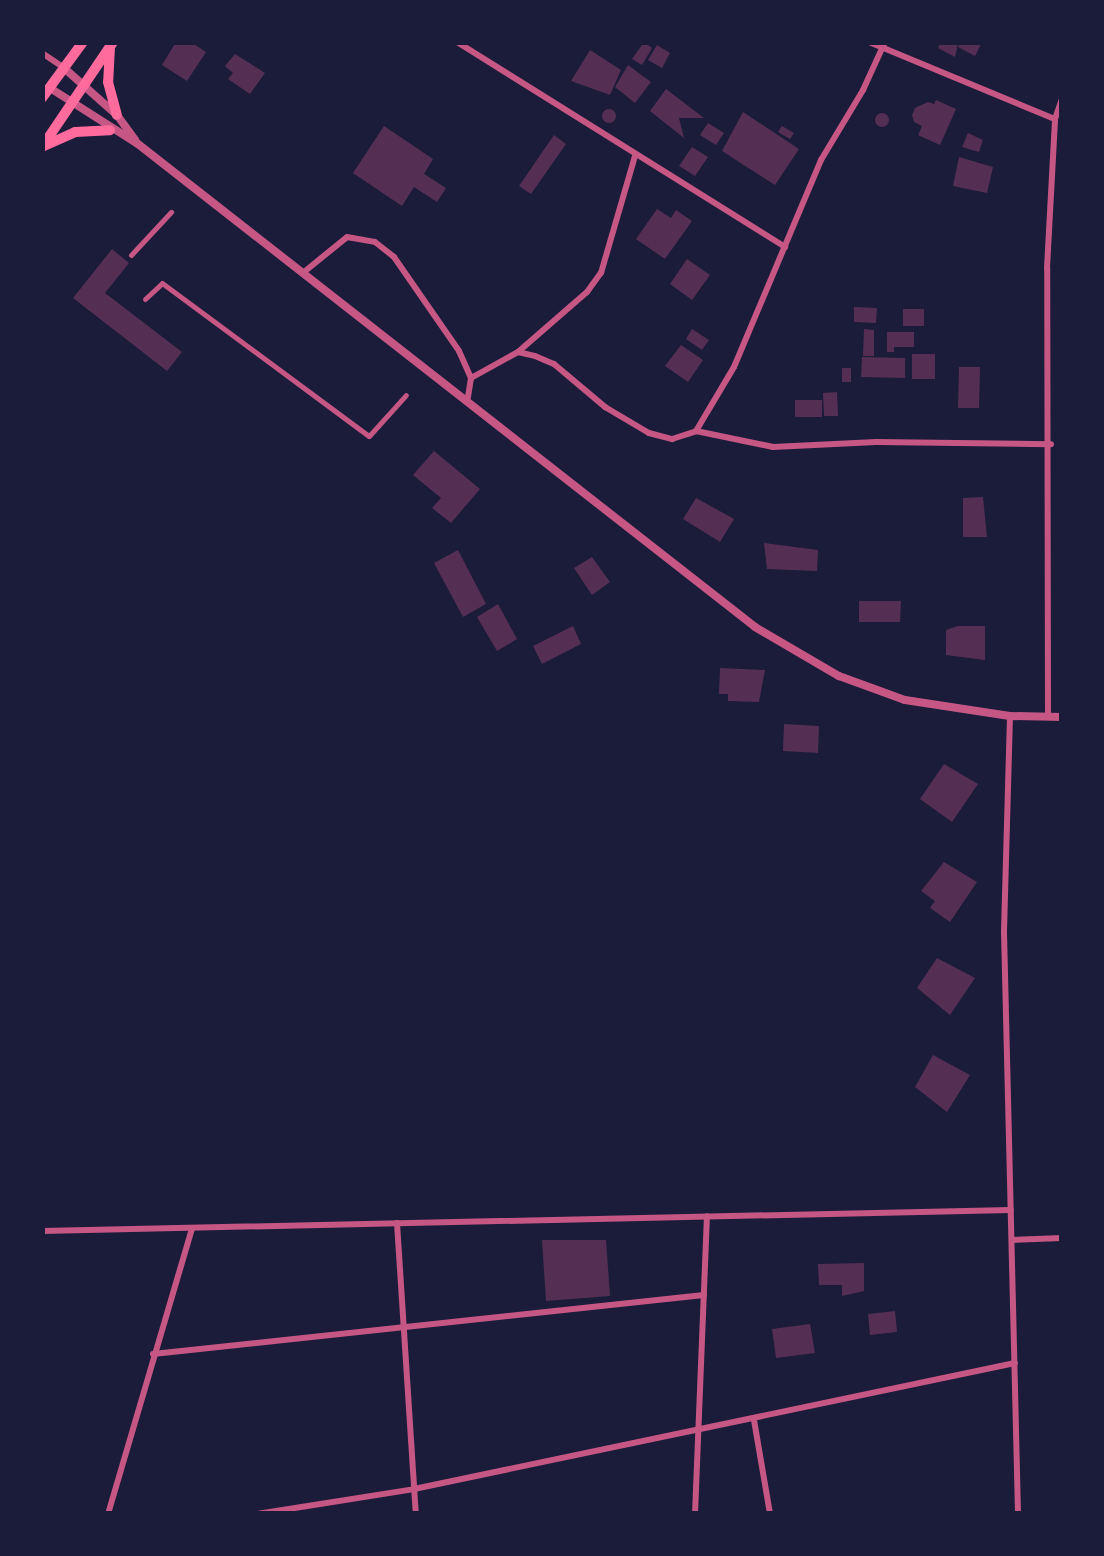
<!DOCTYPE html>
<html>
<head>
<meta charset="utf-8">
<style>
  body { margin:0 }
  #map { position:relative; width:1104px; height:1556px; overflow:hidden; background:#1b1b3a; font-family:"Space Grotesk",sans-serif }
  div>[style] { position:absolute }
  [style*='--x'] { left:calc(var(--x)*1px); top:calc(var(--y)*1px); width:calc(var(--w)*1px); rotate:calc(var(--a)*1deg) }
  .building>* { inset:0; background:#542f53 }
  .round { border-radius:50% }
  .pedestrian>* { height:5px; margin:-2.5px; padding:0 2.5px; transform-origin:2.5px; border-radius:2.5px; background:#c65784 }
  .minor>* { height:6px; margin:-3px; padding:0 3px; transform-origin:3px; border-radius:3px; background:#c65784 }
  .tertiary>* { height:8px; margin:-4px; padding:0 4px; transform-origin:4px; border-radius:4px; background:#c65784 }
  .primary>* { height:10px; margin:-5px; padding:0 5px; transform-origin:5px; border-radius:5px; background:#ff6b9d }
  span { translate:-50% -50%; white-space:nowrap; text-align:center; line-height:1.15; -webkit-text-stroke:10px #1b1b3a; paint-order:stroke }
  .frame { position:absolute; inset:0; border:45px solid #1b1b3a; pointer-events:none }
</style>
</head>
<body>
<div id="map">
  <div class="building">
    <i style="clip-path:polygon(176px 42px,191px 42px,206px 52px,187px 81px,162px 65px)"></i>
    <i style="clip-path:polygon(644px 42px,652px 48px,642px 65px,632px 59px)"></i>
    <i style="clip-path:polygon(941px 42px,958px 44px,955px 57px,938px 48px)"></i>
    <i style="clip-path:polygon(961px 42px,982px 42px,975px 56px,958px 47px)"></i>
    <i style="clip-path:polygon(657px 45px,670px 53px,662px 68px,648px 60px)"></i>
    <i style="clip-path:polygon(590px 50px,621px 70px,610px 95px,571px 81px)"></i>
    <i style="clip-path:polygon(235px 54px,265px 73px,250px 94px,228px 79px,233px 73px,225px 66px)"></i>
    <i style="clip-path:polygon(628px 65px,651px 82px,635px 103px,615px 87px)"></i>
    <i style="clip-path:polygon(666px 89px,704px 118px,679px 118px,684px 138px,650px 111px)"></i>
    <i style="clip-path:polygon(936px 100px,956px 109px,940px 145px,918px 135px,922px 126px,914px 122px,912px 115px,915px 108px,928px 102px,934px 104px)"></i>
    <i class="round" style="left:602px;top:109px;width:14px;height:14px"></i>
    <i style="clip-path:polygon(743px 112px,799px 149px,775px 185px,722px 151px)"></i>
    <i class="round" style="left:875px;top:113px;width:14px;height:14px"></i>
    <i style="clip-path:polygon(708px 123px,724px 133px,716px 145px,700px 135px)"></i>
    <i style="clip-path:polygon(384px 126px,433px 159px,424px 174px,446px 188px,437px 202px,414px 187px,402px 206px,353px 173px)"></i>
    <i style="clip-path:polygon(782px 126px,794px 133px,790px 139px,778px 132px)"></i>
    <i style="clip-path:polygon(968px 133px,983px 140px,979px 152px,962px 147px)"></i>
    <i style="clip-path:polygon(554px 135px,566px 144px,531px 194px,519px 186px)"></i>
    <i style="clip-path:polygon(692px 147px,708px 157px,695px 176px,679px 166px)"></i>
    <i style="clip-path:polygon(959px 157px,993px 167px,987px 193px,953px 186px)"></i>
    <i style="clip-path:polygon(657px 209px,671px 218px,676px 210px,692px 221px,665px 259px,636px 239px)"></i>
    <i style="clip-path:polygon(112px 249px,129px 263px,105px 293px,182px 352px,167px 371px,73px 298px)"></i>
    <i style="clip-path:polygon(687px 259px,710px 275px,692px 300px,670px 284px)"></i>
    <i style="clip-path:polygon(854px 307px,877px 308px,876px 323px,854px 322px)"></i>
    <i style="clip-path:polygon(903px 309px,924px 309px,924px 326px,903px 326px)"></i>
    <i style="clip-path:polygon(692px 329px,709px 340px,702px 350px,686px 339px)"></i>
    <i style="clip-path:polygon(864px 329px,874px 330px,874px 356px,863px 356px)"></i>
    <i style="clip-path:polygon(887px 332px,914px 332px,914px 347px,894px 347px,894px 352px,887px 352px)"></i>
    <i style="clip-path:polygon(681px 345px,703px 360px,688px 382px,665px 366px)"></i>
    <i style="clip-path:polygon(912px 354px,935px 354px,935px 379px,912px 379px)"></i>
    <i style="clip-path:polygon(862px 357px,905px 358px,905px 378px,861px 377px)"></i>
    <i style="clip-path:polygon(959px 367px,980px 367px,979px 408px,958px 408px)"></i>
    <i style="clip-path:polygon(842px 368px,851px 368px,851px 382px,842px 382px)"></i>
    <i style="clip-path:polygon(837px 392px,838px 416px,824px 416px,823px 393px)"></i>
    <i style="clip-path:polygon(795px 400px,822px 400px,822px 417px,795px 417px)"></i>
    <i style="clip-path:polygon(434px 451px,480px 489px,451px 523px,432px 508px,441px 498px,413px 475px)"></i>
    <i style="clip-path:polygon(983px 497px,987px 537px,963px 537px,963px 498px)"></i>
    <i style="clip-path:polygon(696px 498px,734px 519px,720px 542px,683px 519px)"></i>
    <i style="clip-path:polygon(764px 543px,818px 550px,817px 571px,767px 569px)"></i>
    <i style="clip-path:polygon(458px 550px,486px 604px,463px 617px,434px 563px)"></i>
    <i style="clip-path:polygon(592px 557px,610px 582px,592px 595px,574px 568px)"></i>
    <i style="clip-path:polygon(859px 601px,901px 601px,900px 622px,859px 622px)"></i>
    <i style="clip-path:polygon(498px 604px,517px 639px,497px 651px,477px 617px)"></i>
    <i style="clip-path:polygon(573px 626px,581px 644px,542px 664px,533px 646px)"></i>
    <i style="clip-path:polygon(958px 626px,985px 626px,985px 660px,946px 655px,946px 630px)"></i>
    <i style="clip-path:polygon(720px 668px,765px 670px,759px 702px,728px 701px,728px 694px,719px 694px)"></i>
    <i style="clip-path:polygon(784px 724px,819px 726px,818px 753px,783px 751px)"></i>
    <i style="clip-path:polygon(944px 764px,978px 784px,952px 822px,920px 799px)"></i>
    <i style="clip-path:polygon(944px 862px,977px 882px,950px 922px,930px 908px,935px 901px,921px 891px)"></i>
    <i style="clip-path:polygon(937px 958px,975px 978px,950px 1015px,917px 988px)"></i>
    <i style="clip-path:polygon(933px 1055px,970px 1075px,947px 1112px,915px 1087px)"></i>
    <i style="clip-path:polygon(542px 1240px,606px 1240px,610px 1296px,546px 1301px)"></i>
    <i style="clip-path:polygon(864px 1263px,864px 1291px,842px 1296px,842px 1285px,819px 1285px,818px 1264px)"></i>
    <i style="clip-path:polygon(895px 1311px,897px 1332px,870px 1335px,868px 1314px)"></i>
    <i style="clip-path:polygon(810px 1324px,815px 1353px,776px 1358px,772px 1329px)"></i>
  </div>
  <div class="pedestrian">
    <i style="--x:131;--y:255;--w:59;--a:-47.1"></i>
    <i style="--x:145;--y:299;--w:23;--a:-43"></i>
    <i style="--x:162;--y:283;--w:257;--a:36.5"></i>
    <i style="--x:369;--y:436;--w:55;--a:-47.9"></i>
  </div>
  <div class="minor">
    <i style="--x:457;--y:42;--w:387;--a:32"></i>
    <i style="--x:869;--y:42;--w:201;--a:22.5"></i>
    <i style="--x:42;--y:53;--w:27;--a:34"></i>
    <i style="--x:304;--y:272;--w:55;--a:-39.1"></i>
    <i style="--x:347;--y:237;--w:28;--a:10"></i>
    <i style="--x:375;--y:242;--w:24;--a:38"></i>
    <i style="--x:394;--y:257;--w:114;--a:55.3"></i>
    <i style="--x:459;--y:351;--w:30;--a:66"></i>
    <i style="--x:471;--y:378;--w:20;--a:99"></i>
    <i style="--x:518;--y:352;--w:91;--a:-41"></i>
    <i style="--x:587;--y:292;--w:24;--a:-54"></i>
    <i style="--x:601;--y:273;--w:122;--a:-73.8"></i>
    <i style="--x:471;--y:378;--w:54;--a:-29"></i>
    <i style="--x:518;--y:352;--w:17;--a:13"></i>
    <i style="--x:535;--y:356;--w:21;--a:23"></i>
    <i style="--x:554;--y:364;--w:67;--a:40.1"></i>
    <i style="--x:605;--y:407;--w:51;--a:30.6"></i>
    <i style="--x:649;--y:433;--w:24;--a:15"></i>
    <i style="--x:672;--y:439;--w:25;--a:-18"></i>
    <i style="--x:696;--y:431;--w:74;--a:-59.3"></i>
    <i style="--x:734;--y:367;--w:225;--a:-67.2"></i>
    <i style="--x:821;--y:160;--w:82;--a:-59"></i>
    <i style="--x:863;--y:90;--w:53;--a:-65.4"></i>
    <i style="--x:696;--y:431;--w:79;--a:11.7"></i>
    <i style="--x:773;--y:447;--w:103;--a:-2.8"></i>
    <i style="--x:876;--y:442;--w:175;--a:0.7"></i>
    <i style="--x:1010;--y:716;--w:216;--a:91.6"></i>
    <i style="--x:1004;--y:932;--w:582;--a:88.62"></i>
    <i style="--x:1048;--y:716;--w:448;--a:-90.1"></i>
    <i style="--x:1047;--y:268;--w:149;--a:-86.9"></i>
    <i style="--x:1055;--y:119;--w:21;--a:-71"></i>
    <i style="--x:397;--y:1223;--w:292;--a:86.3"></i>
    <i style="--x:42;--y:1231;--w:969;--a:-1.24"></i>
    <i style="--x:1012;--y:1240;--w:50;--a:-2.3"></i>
    <i style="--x:153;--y:1354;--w:554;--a:-6.11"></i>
    <i style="--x:754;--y:1420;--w:95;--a:80.3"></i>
    <i style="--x:108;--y:1514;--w:298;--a:-73.6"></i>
    <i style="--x:257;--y:1514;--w:159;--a:-9"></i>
    <i style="--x:414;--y:1489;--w:614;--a:-11.84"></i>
    <i style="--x:695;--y:1514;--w:298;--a:-87.7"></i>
  </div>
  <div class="tertiary">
    <i style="--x:64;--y:68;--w:71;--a:41.6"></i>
    <i style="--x:117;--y:115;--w:31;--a:54"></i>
    <i style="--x:50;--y:88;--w:104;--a:32.5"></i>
    <i style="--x:138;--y:144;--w:784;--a:38.05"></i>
    <i style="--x:755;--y:627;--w:97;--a:30.3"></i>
    <i style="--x:839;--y:676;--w:70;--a:20"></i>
    <i style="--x:905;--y:700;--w:106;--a:8.7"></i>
    <i style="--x:1010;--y:716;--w:52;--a:1.1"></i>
  </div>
  <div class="primary">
    <i style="--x:110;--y:47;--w:35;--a:93"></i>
    <i style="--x:108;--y:82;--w:34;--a:75"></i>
    <i style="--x:42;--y:98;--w:69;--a:-53.8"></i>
    <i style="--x:44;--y:146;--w:34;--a:-24"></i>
    <i style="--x:75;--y:132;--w:35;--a:-3"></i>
    <i style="--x:42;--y:147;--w:127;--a:-55.9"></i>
  </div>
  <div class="frame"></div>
</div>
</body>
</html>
